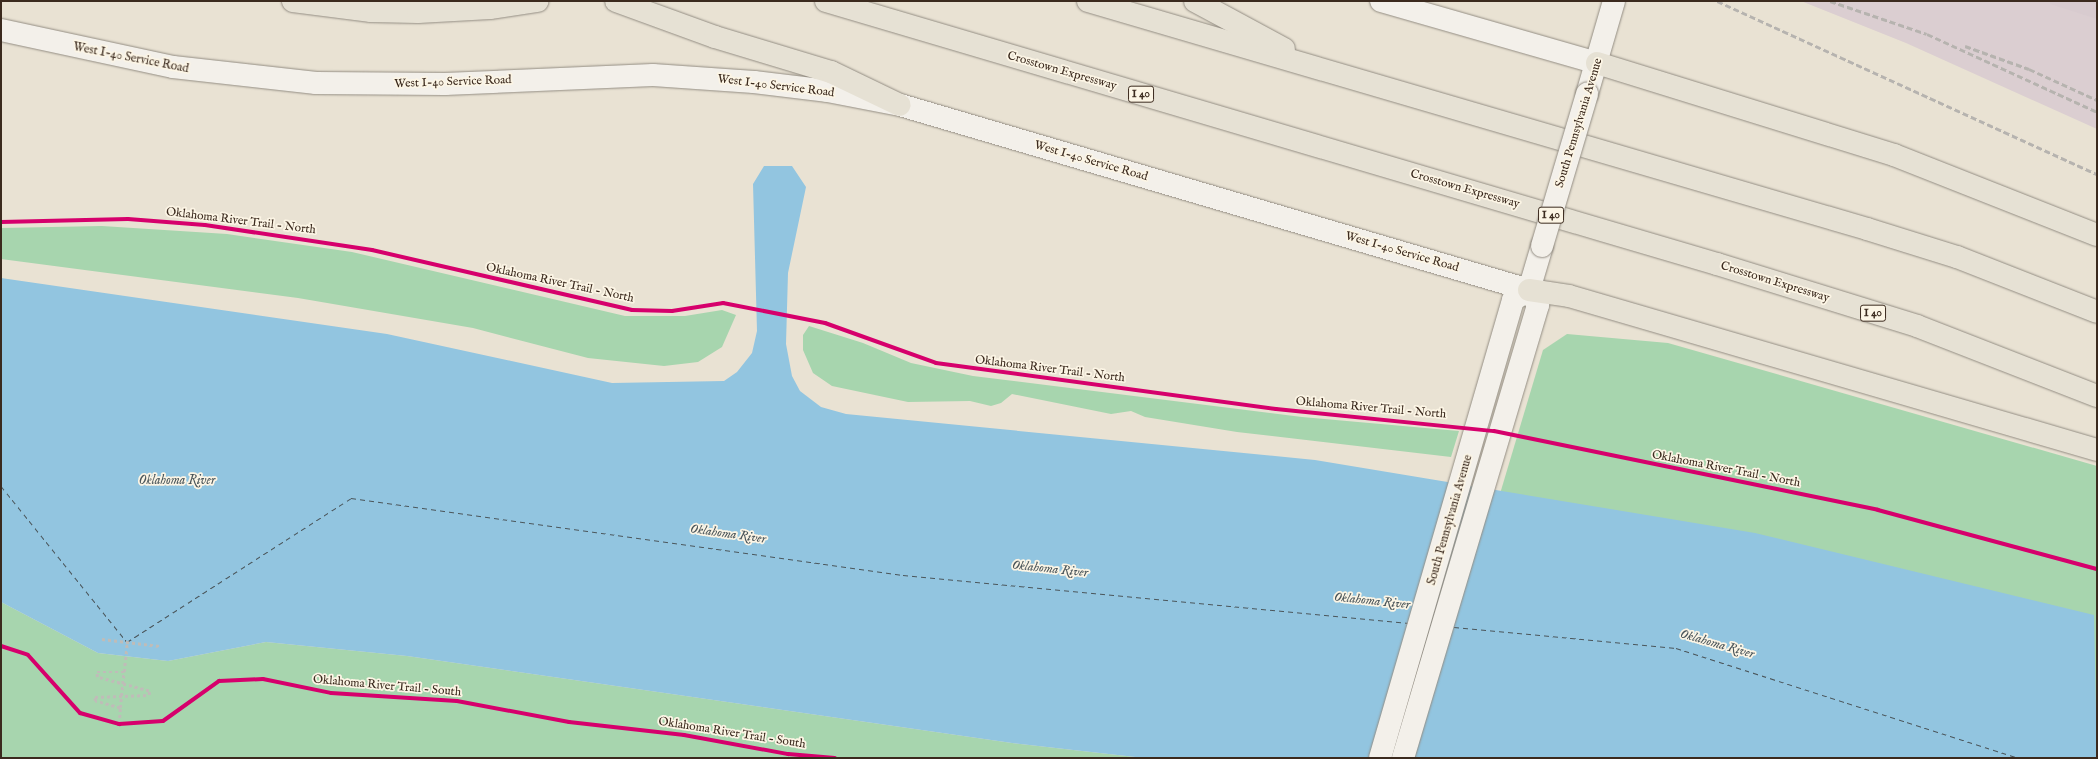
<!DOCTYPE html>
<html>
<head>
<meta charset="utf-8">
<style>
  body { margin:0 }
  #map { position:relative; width:2098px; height:759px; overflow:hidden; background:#e9e2d3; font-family:"IM FELL English",serif }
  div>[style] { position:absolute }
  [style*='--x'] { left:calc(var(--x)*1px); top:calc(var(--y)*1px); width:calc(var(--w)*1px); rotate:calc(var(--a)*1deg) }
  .industrial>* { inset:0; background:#dbced1 }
  .green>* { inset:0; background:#a7d5ae }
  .water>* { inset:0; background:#92c5e0 }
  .ferry>* { height:1px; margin-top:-0.5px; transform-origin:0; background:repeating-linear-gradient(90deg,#4a555a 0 5px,transparent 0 9px) }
  .building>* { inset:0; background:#d8cbcf }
  .path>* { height:2.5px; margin-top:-1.25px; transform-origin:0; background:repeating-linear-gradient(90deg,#bfbcb8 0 3px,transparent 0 6px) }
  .roads { filter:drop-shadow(0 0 1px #938d83) drop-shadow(0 0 1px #938d83) }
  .secondary>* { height:22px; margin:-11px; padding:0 11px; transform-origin:11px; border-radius:11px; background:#f3f0ea }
  .primary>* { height:22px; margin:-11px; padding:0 11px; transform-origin:11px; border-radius:11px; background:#e6e1d4 }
  .motorway>* { height:22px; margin:-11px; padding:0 11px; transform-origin:11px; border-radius:11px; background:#e6e1d4 }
  .rail>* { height:3px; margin-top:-1.5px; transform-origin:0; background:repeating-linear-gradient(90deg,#b6b3af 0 6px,transparent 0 9px) }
  .bridges { filter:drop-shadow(0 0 1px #938d83) drop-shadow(0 0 1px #938d83) }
  .secondary-bridge>* { height:22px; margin:-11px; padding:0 11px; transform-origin:11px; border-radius:11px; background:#f3f0ea }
  .cycleway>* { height:4px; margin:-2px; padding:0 2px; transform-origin:2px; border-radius:2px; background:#d6006c }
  span { translate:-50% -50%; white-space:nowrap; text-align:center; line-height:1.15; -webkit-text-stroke:3.5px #fcf5e5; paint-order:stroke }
  .shield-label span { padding:1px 3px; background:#fcf5e5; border:1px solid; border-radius:3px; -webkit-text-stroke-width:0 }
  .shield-label { font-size:11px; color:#3b2a1e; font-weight:700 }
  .street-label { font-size:12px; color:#3b2a1e }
  .water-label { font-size:13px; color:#4a555a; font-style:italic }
  .frame { position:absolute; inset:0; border:2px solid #3b2a1e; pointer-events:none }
</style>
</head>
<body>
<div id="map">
  <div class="industrial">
    <i style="clip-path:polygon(1801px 1px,2097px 1px,2097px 129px,1906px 43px)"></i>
  </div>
  <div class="green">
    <i style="clip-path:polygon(102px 226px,227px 234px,352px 252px,625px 316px,685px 316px,722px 310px,736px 315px,722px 347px,698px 362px,664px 366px,588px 358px,473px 328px,298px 298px,1px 259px,1px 228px)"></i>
    <i style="clip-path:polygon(809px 326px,863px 343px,911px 363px,973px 376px,1302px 417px,1459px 431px,1451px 457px,1237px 432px,1145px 417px,1131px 411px,1111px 414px,1012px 394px,1001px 403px,991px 406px,970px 401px,908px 402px,832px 386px,813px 373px,803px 350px,803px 335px)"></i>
    <i style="clip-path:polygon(1567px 334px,1668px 343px,2097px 466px,2097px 758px,1421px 758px,1543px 350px)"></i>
    <i style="clip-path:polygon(1px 602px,98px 653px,168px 661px,266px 642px,407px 656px,1012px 743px,1144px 758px,1px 758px)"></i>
  </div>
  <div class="water">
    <i style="clip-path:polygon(764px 166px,792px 166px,806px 187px,788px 273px,786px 344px,792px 376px,800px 391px,821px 407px,846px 414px,1315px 460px,1755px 533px,2094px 615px,2097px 758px,1144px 758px,1012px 743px,407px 656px,266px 642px,168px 661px,98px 653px,1px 602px,1px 278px,387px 334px,612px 383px,724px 381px,737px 372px,752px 353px,757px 331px,753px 184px)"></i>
  </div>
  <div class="ferry">
    <i style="--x:1;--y:486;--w:201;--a:51.1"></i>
    <i style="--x:127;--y:642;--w:266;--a:-32.7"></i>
    <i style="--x:351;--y:498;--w:557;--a:7.94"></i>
    <i style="--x:903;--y:575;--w:508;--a:5.42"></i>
    <i style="--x:1454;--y:627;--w:223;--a:5.4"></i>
    <i style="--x:1676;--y:648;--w:360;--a:17.8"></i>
  </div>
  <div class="building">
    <i style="clip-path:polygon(2050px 1px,2097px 1px,2097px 19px,2050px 4px)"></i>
  </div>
  <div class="path">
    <i style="--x:102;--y:639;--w:58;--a:6.9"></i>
    <i style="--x:120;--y:708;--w:36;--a:-84"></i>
    <i style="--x:119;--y:724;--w:16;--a:-86"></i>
    <i style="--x:120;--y:708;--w:26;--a:-164"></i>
    <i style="--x:95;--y:701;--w:4;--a:-90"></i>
    <i style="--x:95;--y:697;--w:54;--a:-2.1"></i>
    <i style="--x:149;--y:695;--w:4;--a:-90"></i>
    <i style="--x:149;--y:691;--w:54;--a:-164.9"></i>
    <i style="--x:97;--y:677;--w:5;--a:-90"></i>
    <i style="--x:97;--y:672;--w:27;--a:0"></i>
    <i style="--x:124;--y:672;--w:30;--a:-84"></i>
  </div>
  <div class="roads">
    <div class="secondary">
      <i style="--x:1381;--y:1;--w:225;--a:16"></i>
      <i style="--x:1;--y:30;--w:176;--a:12.1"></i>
      <i style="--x:173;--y:67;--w:144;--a:6.4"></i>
      <i style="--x:316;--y:83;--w:129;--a:0.4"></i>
      <i style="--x:445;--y:84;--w:208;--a:-2.5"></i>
      <i style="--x:653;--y:75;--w:101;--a:4"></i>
      <i style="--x:754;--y:82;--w:75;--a:6.9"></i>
      <i style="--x:828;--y:91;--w:73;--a:11"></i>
      <i style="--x:900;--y:105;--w:656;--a:16.39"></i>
      <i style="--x:1587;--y:94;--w:97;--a:-73.8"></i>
      <i style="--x:1380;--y:758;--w:477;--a:-73.8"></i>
      <i style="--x:1513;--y:300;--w:19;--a:-32"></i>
      <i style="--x:1529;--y:290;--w:46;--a:-73.5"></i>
      <i style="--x:1403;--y:758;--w:473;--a:-73.4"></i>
      <i style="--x:1538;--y:305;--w:17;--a:-121"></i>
    </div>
    <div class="primary">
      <i style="--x:293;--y:1;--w:79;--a:7.3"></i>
      <i style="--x:371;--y:11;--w:47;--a:1.2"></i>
      <i style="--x:418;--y:12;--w:72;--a:-3.2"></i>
      <i style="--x:490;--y:8;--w:48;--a:-8.5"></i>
    </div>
    <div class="motorway">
      <i style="--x:616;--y:1;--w:105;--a:20"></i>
      <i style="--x:715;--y:37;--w:121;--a:16.8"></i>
      <i style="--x:831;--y:72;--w:76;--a:25.6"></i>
      <i style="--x:826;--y:1;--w:929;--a:16.45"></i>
      <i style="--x:1717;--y:264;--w:209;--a:17.2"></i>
      <i style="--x:1917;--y:326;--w:193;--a:21.3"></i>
      <i style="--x:1088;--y:1;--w:812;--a:16.31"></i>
      <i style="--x:1867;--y:229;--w:94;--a:17.3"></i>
      <i style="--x:1957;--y:257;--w:150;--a:21.4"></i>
      <i style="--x:1195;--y:1;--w:101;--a:28.3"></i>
      <i style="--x:1597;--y:63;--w:311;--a:17.2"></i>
      <i style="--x:1894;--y:155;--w:218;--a:21.5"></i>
      <i style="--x:1529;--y:290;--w:40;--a:8.5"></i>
      <i style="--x:1569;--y:296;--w:550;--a:16.26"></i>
    </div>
  </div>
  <div class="rail">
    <i style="--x:1717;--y:1;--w:418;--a:24.5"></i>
    <i style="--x:1830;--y:1;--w:102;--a:18.8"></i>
    <i style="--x:1927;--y:34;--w:187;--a:24.6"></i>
    <i style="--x:1965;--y:46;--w:68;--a:19.8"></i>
    <i style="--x:2029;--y:69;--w:75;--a:24.5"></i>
  </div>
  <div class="bridges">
    <div class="secondary-bridge">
      <i style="--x:1542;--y:246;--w:159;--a:-73.5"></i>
    </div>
  </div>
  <div class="cycleway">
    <i style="--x:1;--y:222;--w:127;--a:-1.4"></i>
    <i style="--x:128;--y:219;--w:77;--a:4.5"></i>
    <i style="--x:205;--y:225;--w:169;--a:8.5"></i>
    <i style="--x:372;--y:250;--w:267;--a:13"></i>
    <i style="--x:632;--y:310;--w:40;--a:1.4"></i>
    <i style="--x:672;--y:311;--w:52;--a:-8.9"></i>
    <i style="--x:723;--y:303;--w:104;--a:11.1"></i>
    <i style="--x:825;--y:323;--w:118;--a:19.8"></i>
    <i style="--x:936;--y:363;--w:343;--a:7.7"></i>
    <i style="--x:1276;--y:409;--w:219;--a:5.8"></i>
    <i style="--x:1494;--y:431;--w:392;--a:11.6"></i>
    <i style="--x:1878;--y:510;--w:227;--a:15.1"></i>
    <i style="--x:1;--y:646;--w:28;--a:18"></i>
    <i style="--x:28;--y:655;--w:78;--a:48.1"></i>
    <i style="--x:80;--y:713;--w:41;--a:15.8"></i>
    <i style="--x:119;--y:724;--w:44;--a:-3.9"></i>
    <i style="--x:163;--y:721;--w:69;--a:-35.5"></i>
    <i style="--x:219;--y:681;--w:44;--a:-2.6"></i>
    <i style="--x:263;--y:679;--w:69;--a:11.6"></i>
    <i style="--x:331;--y:693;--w:126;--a:3.6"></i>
    <i style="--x:457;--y:701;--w:114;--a:10.6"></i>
    <i style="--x:569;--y:722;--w:116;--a:6.4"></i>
    <i style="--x:684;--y:735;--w:106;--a:10.4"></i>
    <i style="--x:788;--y:754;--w:47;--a:4.9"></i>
  </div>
  <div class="shield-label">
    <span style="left:1141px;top:94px">I 40</span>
    <span style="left:1551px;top:215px">I 40</span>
    <span style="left:1873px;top:313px">I 40</span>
  </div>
  <div class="street-label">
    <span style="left:131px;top:58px;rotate:11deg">West I-40 Service Road</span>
    <span style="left:1062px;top:71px;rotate:16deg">Crosstown Expressway</span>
    <span style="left:453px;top:82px;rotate:-2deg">West I-40 Service Road</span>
    <span style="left:776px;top:86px;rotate:7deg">West I-40 Service Road</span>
    <span style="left:1579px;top:123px;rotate:-73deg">South Pennsylvania Avenue</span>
    <span style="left:1091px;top:161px;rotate:16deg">West I-40 Service Road</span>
    <span style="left:1465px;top:189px;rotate:16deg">Crosstown Expressway</span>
    <span style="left:241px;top:221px;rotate:7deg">Oklahoma River Trail - North</span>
    <span style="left:1402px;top:252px;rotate:16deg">West I-40 Service Road</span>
    <span style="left:1775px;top:282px;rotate:17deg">Crosstown Expressway</span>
    <span style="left:560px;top:283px;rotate:12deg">Oklahoma River Trail - North</span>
    <span style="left:1050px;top:369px;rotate:7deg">Oklahoma River Trail - North</span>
    <span style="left:1371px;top:408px;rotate:5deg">Oklahoma River Trail - North</span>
    <span style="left:1726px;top:469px;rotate:11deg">Oklahoma River Trail - North</span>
    <span style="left:1450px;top:520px;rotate:-74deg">South Pennsylvania Avenue</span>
    <span style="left:387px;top:686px;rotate:5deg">Oklahoma River Trail - South</span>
    <span style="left:732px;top:733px;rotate:9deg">Oklahoma River Trail - South</span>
  </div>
  <div class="water-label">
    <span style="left:177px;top:481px">Oklahoma River</span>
    <span style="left:728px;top:535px;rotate:8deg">Oklahoma River</span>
    <span style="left:1050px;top:570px;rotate:6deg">Oklahoma River</span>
    <span style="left:1372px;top:602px;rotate:6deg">Oklahoma River</span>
    <span style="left:1717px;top:645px;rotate:16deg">Oklahoma River</span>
  </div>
  <div class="frame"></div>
</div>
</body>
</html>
